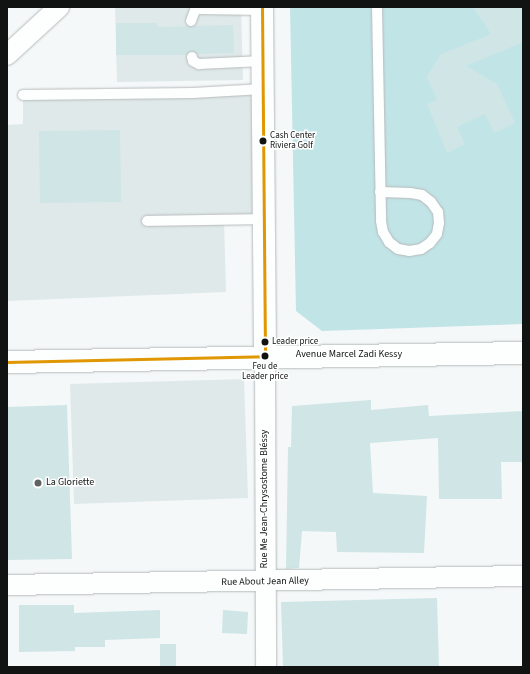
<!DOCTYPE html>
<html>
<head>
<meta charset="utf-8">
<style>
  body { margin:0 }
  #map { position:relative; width:530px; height:674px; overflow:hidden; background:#f4f8f8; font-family:"Source Sans 3",sans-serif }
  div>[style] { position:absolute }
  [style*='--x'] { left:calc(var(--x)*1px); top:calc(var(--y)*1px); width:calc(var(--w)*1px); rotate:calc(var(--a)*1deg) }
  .built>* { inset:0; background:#dfe9ea }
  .green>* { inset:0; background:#c1e4e7 }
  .building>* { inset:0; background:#d0e5e6 }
  .roads { filter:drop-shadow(0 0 1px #b7baba) drop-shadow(0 0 1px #b7baba) }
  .service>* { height:10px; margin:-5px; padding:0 5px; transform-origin:5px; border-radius:5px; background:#fdfefe }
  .minor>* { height:20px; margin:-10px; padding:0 10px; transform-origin:10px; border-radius:10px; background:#fdfefe }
  .tertiary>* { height:22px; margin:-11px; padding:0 11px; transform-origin:11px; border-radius:11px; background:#fdfefe }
  .bus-1>* { height:3px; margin:-1.5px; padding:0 1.5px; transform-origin:1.5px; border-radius:1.5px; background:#e09702 }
  .dots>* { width:11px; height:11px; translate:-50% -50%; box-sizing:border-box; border:2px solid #fff; border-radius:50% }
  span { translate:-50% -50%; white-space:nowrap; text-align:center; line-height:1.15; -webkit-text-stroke:3px #fff; paint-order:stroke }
  .bus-label { font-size:9px; color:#111313 }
  .left { translate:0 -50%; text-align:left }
  .street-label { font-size:10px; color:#111313 }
  .poi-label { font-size:10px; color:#111313 }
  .frame { position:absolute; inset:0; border:8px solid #111313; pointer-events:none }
</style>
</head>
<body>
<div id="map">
  <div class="built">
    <i style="clip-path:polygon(115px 7px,241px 7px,243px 80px,117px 82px)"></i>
    <i style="clip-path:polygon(260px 93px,263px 219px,224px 220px,226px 292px,7px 301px,7px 125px,23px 124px,23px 98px)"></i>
    <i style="clip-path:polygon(244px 379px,248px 498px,74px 504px,70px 384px)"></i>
  </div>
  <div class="green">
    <i style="clip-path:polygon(290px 7px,523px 7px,523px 324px,322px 331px,296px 311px)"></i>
  </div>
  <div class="building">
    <i style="clip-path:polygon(473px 7px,523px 7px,523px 42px,466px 66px,497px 84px,515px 123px,494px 133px,485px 114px,457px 127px,465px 144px,447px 153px,427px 104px,437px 100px,427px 77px,441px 54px,491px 34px)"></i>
    <i style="clip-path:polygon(116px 23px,157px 23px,158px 27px,233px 25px,234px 53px,198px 54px,191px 51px,186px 55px,116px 55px)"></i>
    <i style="clip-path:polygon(120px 130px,121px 202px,40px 203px,39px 131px)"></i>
    <i style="clip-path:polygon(371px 400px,371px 410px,428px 405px,429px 416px,523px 411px,523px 462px,501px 462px,502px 499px,439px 499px,438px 438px,370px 443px,373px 493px,427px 496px,424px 553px,337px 552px,336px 532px,302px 531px,299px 568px,286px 569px,288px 447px,291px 447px,292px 406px)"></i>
    <i style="clip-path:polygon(67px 405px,72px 559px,7px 560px,7px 407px)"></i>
    <i style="clip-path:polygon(437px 598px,439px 667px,283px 667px,281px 602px)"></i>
    <i style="clip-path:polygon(19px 605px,74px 605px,74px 613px,160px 610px,160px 638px,105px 640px,105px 647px,75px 647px,75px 651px,19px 652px)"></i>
    <i style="clip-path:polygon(223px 610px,248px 612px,247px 634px,222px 633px)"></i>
    <i style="clip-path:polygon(160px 644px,176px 644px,176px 667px,160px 667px)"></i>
  </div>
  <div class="roads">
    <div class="service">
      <i style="--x:377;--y:7;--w:214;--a:88.9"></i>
      <i style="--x:381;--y:221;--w:11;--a:80"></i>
      <i style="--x:383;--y:232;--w:12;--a:59"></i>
      <i style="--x:389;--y:242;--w:11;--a:38"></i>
      <i style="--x:398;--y:249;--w:11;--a:10"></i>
      <i style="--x:409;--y:251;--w:12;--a:-9"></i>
      <i style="--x:421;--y:249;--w:11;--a:-34"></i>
      <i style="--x:430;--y:243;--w:11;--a:-52"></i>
      <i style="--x:437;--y:234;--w:11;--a:-80"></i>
      <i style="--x:439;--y:223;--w:11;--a:-95"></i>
      <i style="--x:438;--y:212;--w:12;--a:-125"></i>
      <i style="--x:431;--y:202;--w:11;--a:-142"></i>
      <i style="--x:422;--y:195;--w:11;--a:-170"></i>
      <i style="--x:411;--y:193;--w:31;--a:-178"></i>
      <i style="--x:191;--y:21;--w:12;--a:-70"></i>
      <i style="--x:195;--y:10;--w:4;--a:-14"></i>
      <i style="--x:199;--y:9;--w:63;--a:0.9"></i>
      <i style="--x:192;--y:57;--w:4;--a:76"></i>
      <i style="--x:193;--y:61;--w:7;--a:27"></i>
      <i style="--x:199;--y:64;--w:64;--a:-2.7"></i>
      <i style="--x:23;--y:95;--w:170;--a:-0.7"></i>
      <i style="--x:193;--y:93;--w:70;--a:-3.3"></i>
      <i style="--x:147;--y:221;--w:116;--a:-1"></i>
    </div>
    <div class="minor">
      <i style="--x:7;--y:55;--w:71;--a:-42.7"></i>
      <i style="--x:265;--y:356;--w:311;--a:89.8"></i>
      <i style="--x:7;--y:585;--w:516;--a:-1"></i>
    </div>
    <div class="tertiary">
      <i style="--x:262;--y:7;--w:349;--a:89.5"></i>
      <i style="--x:7;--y:362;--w:516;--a:-1"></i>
    </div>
  </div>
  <div class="bus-1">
    <i style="--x:262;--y:7;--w:349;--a:89.5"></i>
    <i style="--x:7;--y:362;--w:258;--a:-1.3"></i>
  </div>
  <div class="dots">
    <i style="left:263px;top:141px;background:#111313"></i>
    <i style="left:265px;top:342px;background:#111313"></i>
    <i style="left:265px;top:356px;background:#111313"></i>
    <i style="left:38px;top:483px;background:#606363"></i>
  </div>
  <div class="bus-label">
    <span class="left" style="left:270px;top:141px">Cash Center<br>Riviera Golf</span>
    <span class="left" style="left:272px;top:342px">Leader price</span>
    <span style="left:265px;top:372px">Feu de<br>Leader price</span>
  </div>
  <div class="street-label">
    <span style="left:349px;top:355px">Avenue Marcel Zadi Kessy</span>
    <span style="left:265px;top:499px;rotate:-90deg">Rue Me Jean-Chrysostome Bléssy</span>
    <span style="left:265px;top:582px;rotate:-1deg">Rue About Jean Alley</span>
  </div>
  <div class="poi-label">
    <span class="left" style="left:46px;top:483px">La Gloriette</span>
  </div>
  <div class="frame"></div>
</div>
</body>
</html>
